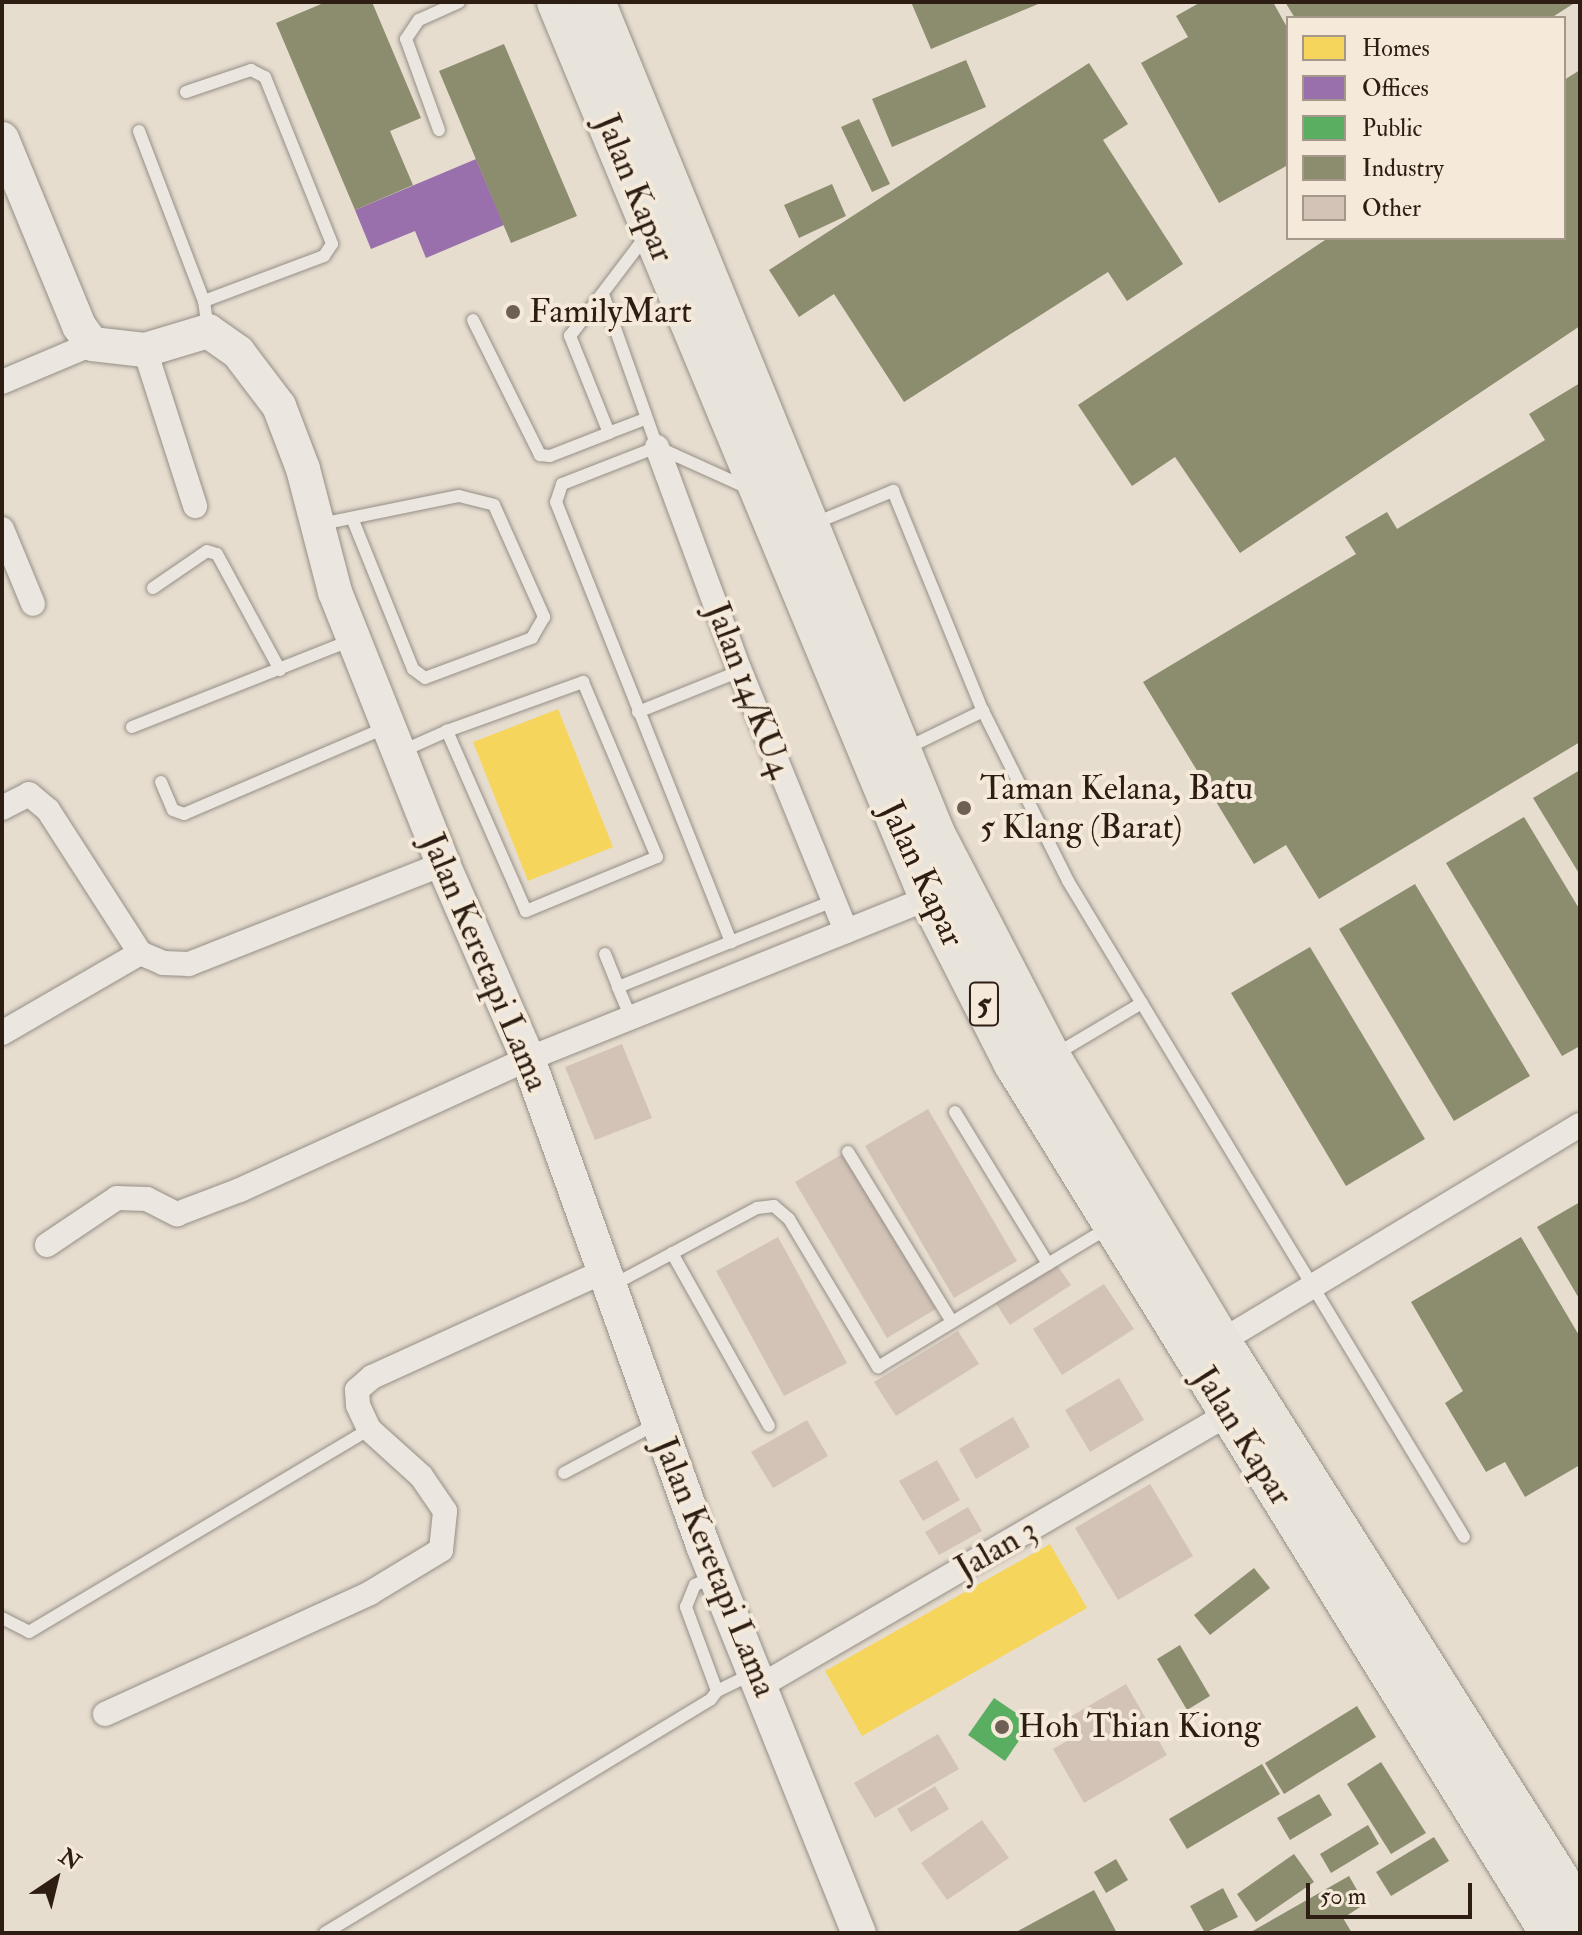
<!DOCTYPE html>
<html>
<head>
<meta charset="utf-8">
<style>
  body { margin:0 }
  #map { position:relative; width:1582px; height:1935px; overflow:hidden; background:#e6ddcf; font-family:"IM FELL Double Pica",serif }
  div>[style] { position:absolute }
  [style*='--x'] { left:calc(var(--x)*1px); top:calc(var(--y)*1px); width:calc(var(--w)*1px); rotate:calc(var(--a)*1deg) }
  .homes>* { inset:0; background:#f6d55c }
  .offices>* { inset:0; background:#9970ab }
  .public>* { inset:0; background:#5aae61 }
  .industry>* { inset:0; background:#8c8c6e }
  .building>* { inset:0; background:#d3c3b7 }
  .roads { filter:drop-shadow(0 0 2px #968f86) drop-shadow(0 0 2px #968f86) }
  .lane>* { height:12px; margin:-6px; padding:0 6px; transform-origin:6px; border-radius:6px; background:#ebe6e0 }
  .street>* { height:24px; margin:-12px; padding:0 12px; transform-origin:12px; border-radius:12px; background:#ebe6e0 }
  .secondary>* { height:34px; margin:-17px; padding:0 17px; transform-origin:17px; border-radius:17px; background:#ebe6e0 }
  .highway>* { height:42px; margin:-21px; padding:0 21px; transform-origin:21px; border-radius:21px; background:#e8e3db }
  .dots>* { width:22px; height:22px; translate:-50% -50%; box-sizing:border-box; border:4px solid #f5eada; border-radius:50% }
  span { translate:-50% -50%; white-space:nowrap; text-align:center; line-height:1.15; -webkit-text-stroke:8px #f5eada; paint-order:stroke }
  .shield-label span { padding:2px 6px; background:#f5eada; border:2px solid; border-radius:6px; -webkit-text-stroke-width:0 }
  .shield-label { font-size:32px; color:#2d1d13; font-weight:700 }
  .street-label { font-size:34px; color:#2d1d13 }
  .poi-label { font-size:34px; color:#2d1d13 }
  .left { translate:0 -50%; text-align:left }
  .frame { position:absolute; inset:0; border:4px solid #2d1d13; pointer-events:none }
  .legend { position:absolute; left:1286px; top:16px; width:280px; height:224px; box-sizing:border-box; background:#f5eada; border:2px solid #a5988a; margin:0; padding:10px 14px; list-style:none; font-size:24px; color:#2d1d13 }
  .legend li { display:flex; align-items:center; gap:16px; height:40px }
  .legend b { width:40px; border:2px solid #a5988a }
  .north { position:absolute; left:16px; top:1839px; width:80px; height:80px; -webkit-text-stroke:6px #f5eada; paint-order:stroke; rotate:35deg; font-size:22px; font-weight:700; line-height:32px; text-align:center; color:#2d1d13 }
  .north::after { content:''; display:block; margin:auto; width:28px; height:36px; background:#2d1d13; clip-path:polygon(50% 0,100% 100%,50% 72%,0 100%) }
  .scale { position:absolute; left:1306px; top:1883px; width:166px; height:36px; box-sizing:border-box; border:4px solid #2d1d13; border-top:0; padding-left:10px; font-size:24px; line-height:28px; white-space:nowrap; color:#2d1d13; -webkit-text-stroke:6px #f5eada; paint-order:stroke }
</style>
</head>
<body>
<div id="map">
  <div class="homes">
    <i style="clip-path:polygon(558px 709px,613px 847px,528px 881px,473px 742px)"></i>
    <i style="clip-path:polygon(1050px 1544px,1087px 1608px,862px 1736px,825px 1671px)"></i>
  </div>
  <div class="offices">
    <i style="clip-path:polygon(476px 159px,504px 225px,426px 258px,415px 231px,371px 249px,355px 210px)"></i>
  </div>
  <div class="public">
    <i style="clip-path:polygon(994px 1698px,1031px 1723px,1005px 1761px,968px 1735px)"></i>
  </div>
  <div class="industry">
    <i style="clip-path:polygon(326px 2px,372px 2px,421px 118px,390px 131px,413px 185px,355px 210px,276px 23px)"></i>
    <i style="clip-path:polygon(911px 2px,1043px 2px,931px 49px)"></i>
    <i style="clip-path:polygon(1201px 2px,1273px 2px,1288px 29px,1288px 165px,1219px 203px,1141px 63px,1188px 37px,1176px 16px)"></i>
    <i style="clip-path:polygon(1285px 2px,1576px 2px,1551px 18px,1295px 18px)"></i>
    <i style="clip-path:polygon(504px 44px,577px 216px,511px 243px,439px 71px)"></i>
    <i style="clip-path:polygon(966px 60px,986px 107px,892px 147px,872px 99px)"></i>
    <i style="clip-path:polygon(1089px 63px,1128px 124px,1103px 140px,1183px 264px,1127px 301px,1108px 272px,904px 402px,834px 294px,799px 317px,769px 270px)"></i>
    <i style="clip-path:polygon(1580px 70px,1580px 326px,1240px 553px,1175px 457px,1132px 486px,1078px 405px,1328px 238px,1564px 238px,1564px 80px)"></i>
    <i style="clip-path:polygon(859px 119px,890px 184px,872px 192px,841px 127px)"></i>
    <i style="clip-path:polygon(832px 184px,846px 216px,799px 238px,784px 205px)"></i>
    <i style="clip-path:polygon(1580px 383px,1580px 742px,1319px 899px,1286px 845px,1254px 864px,1143px 682px,1356px 554px,1345px 537px,1387px 512px,1397px 529px,1545px 440px,1529px 414px)"></i>
    <i style="clip-path:polygon(1580px 770px,1580px 875px,1533px 798px)"></i>
    <i style="clip-path:polygon(1524px 817px,1580px 910px,1580px 1046px,1562px 1056px,1446px 863px)"></i>
    <i style="clip-path:polygon(1415px 884px,1530px 1076px,1454px 1121px,1339px 929px)"></i>
    <i style="clip-path:polygon(1310px 947px,1425px 1139px,1346px 1186px,1231px 993px)"></i>
    <i style="clip-path:polygon(1580px 1202px,1580px 1300px,1537px 1227px)"></i>
    <i style="clip-path:polygon(1521px 1237px,1580px 1337px,1580px 1465px,1525px 1497px,1505px 1462px,1486px 1472px,1445px 1403px,1463px 1391px,1411px 1302px)"></i>
    <i style="clip-path:polygon(1254px 1568px,1270px 1588px,1210px 1635px,1194px 1615px)"></i>
    <i style="clip-path:polygon(1180px 1645px,1210px 1696px,1187px 1710px,1157px 1659px)"></i>
    <i style="clip-path:polygon(1357px 1706px,1376px 1737px,1284px 1794px,1265px 1763px)"></i>
    <i style="clip-path:polygon(1381px 1762px,1426px 1833px,1391px 1854px,1347px 1784px)"></i>
    <i style="clip-path:polygon(1262px 1764px,1280px 1794px,1187px 1849px,1169px 1819px)"></i>
    <i style="clip-path:polygon(1319px 1794px,1332px 1815px,1290px 1840px,1277px 1818px)"></i>
    <i style="clip-path:polygon(1368px 1825px,1379px 1844px,1331px 1873px,1320px 1854px)"></i>
    <i style="clip-path:polygon(1434px 1837px,1449px 1861px,1391px 1896px,1376px 1872px)"></i>
    <i style="clip-path:polygon(1294px 1854px,1314px 1882px,1256px 1922px,1237px 1894px)"></i>
    <i style="clip-path:polygon(1116px 1859px,1128px 1880px,1106px 1893px,1094px 1872px)"></i>
    <i style="clip-path:polygon(1349px 1876px,1365px 1904px,1343px 1918px,1352px 1933px,1249px 1933px)"></i>
    <i style="clip-path:polygon(1223px 1888px,1238px 1917px,1205px 1933px,1190px 1906px)"></i>
    <i style="clip-path:polygon(1094px 1890px,1117px 1933px,1014px 1933px)"></i>
  </div>
  <div class="building">
    <i style="clip-path:polygon(622px 1044px,652px 1118px,595px 1140px,565px 1067px)"></i>
    <i style="clip-path:polygon(928px 1109px,1017px 1261px,954px 1298px,865px 1146px)"></i>
    <i style="clip-path:polygon(844px 1153px,936px 1309px,887px 1338px,795px 1182px)"></i>
    <i style="clip-path:polygon(778px 1237px,847px 1363px,784px 1396px,716px 1271px)"></i>
    <i style="clip-path:polygon(1055px 1262px,1071px 1285px,1010px 1325px,995px 1302px)"></i>
    <i style="clip-path:polygon(1104px 1284px,1134px 1329px,1062px 1375px,1033px 1329px)"></i>
    <i style="clip-path:polygon(958px 1331px,979px 1364px,896px 1416px,874px 1382px)"></i>
    <i style="clip-path:polygon(1119px 1378px,1144px 1420px,1090px 1452px,1065px 1410px)"></i>
    <i style="clip-path:polygon(1013px 1417px,1030px 1447px,976px 1479px,959px 1449px)"></i>
    <i style="clip-path:polygon(807px 1420px,828px 1456px,773px 1488px,751px 1452px)"></i>
    <i style="clip-path:polygon(937px 1460px,960px 1500px,923px 1521px,899px 1481px)"></i>
    <i style="clip-path:polygon(1150px 1484px,1193px 1556px,1118px 1600px,1075px 1528px)"></i>
    <i style="clip-path:polygon(968px 1507px,982px 1531px,939px 1555px,925px 1532px)"></i>
    <i style="clip-path:polygon(1126px 1684px,1167px 1755px,1084px 1803px,1053px 1749px,1079px 1734px,1070px 1717px)"></i>
    <i style="clip-path:polygon(938px 1734px,959px 1769px,875px 1818px,854px 1783px)"></i>
    <i style="clip-path:polygon(935px 1786px,949px 1809px,911px 1832px,897px 1809px)"></i>
    <i style="clip-path:polygon(982px 1820px,1009px 1858px,947px 1900px,921px 1863px)"></i>
  </div>
  <div class="roads">
    <div class="lane">
      <i style="--x:186;--y:92;--w:69;--a:-18.7"></i>
      <i style="--x:251;--y:70;--w:16;--a:27"></i>
      <i style="--x:265;--y:77;--w:180;--a:68.1"></i>
      <i style="--x:332;--y:244;--w:14;--a:124"></i>
      <i style="--x:324;--y:256;--w:128;--a:159.4"></i>
      <i style="--x:439;--y:130;--w:97;--a:-109.9"></i>
      <i style="--x:406;--y:39;--w:23;--a:-56"></i>
      <i style="--x:419;--y:20;--w:44;--a:-24.2"></i>
      <i style="--x:139;--y:131;--w:182;--a:69.1"></i>
      <i style="--x:204;--y:301;--w:30;--a:82"></i>
      <i style="--x:604;--y:297;--w:159;--a:70.5"></i>
      <i style="--x:657;--y:447;--w:100;--a:24.3"></i>
      <i style="--x:473;--y:320;--w:151;--a:63.6"></i>
      <i style="--x:540;--y:455;--w:10;--a:6"></i>
      <i style="--x:550;--y:456;--w:63;--a:-21.3"></i>
      <i style="--x:645;--y:419;--w:39;--a:159"></i>
      <i style="--x:609;--y:433;--w:105;--a:-111.9"></i>
      <i style="--x:570;--y:336;--w:126;--a:-52.8"></i>
      <i style="--x:657;--y:447;--w:102;--a:158.7"></i>
      <i style="--x:562;--y:484;--w:19;--a:108"></i>
      <i style="--x:556;--y:502;--w:474;--a:68.3"></i>
      <i style="--x:321;--y:524;--w:141;--a:-11.5"></i>
      <i style="--x:459;--y:496;--w:36;--a:14"></i>
      <i style="--x:494;--y:505;--w:123;--a:65.9"></i>
      <i style="--x:544;--y:617;--w:24;--a:120"></i>
      <i style="--x:532;--y:638;--w:114;--a:159.5"></i>
      <i style="--x:425;--y:678;--w:15;--a:-143"></i>
      <i style="--x:413;--y:669;--w:163;--a:-112"></i>
      <i style="--x:813;--y:524;--w:87;--a:-22.4"></i>
      <i style="--x:893;--y:491;--w:238;--a:67.8"></i>
      <i style="--x:983;--y:711;--w:190;--a:63.4"></i>
      <i style="--x:1068;--y:881;--w:766;--a:58.88"></i>
      <i style="--x:153;--y:588;--w:65;--a:-34.4"></i>
      <i style="--x:207;--y:551;--w:10;--a:17"></i>
      <i style="--x:217;--y:554;--w:132;--a:61.5"></i>
      <i style="--x:638;--y:712;--w:110;--a:-21.9"></i>
      <i style="--x:132;--y:727;--w:237;--a:-21.6"></i>
      <i style="--x:907;--y:748;--w:85;--a:-26"></i>
      <i style="--x:400;--y:752;--w:51;--a:-24.1"></i>
      <i style="--x:447;--y:731;--w:145;--a:-19.8"></i>
      <i style="--x:583;--y:682;--w:190;--a:67.1"></i>
      <i style="--x:657;--y:857;--w:142;--a:157.6"></i>
      <i style="--x:526;--y:911;--w:197;--a:-113.7"></i>
      <i style="--x:161;--y:782;--w:30;--a:67"></i>
      <i style="--x:173;--y:810;--w:12;--a:20"></i>
      <i style="--x:184;--y:814;--w:219;--a:-23.2"></i>
      <i style="--x:605;--y:954;--w:35;--a:68"></i>
      <i style="--x:631;--y:1018;--w:34;--a:-113"></i>
      <i style="--x:618;--y:987;--w:232;--a:-21.8"></i>
      <i style="--x:1056;--y:1054;--w:100;--a:-30.7"></i>
      <i style="--x:955;--y:1112;--w:178;--a:58.5"></i>
      <i style="--x:1048;--y:1264;--w:70;--a:-31"></i>
      <i style="--x:848;--y:1152;--w:199;--a:58.5"></i>
      <i style="--x:672;--y:1253;--w:198;--a:60.7"></i>
      <i style="--x:611;--y:1286;--w:166;--a:-28.1"></i>
      <i style="--x:757;--y:1208;--w:17;--a:-7"></i>
      <i style="--x:774;--y:1206;--w:20;--a:41"></i>
      <i style="--x:789;--y:1219;--w:173;--a:59"></i>
      <i style="--x:878;--y:1367;--w:199;--a:-31.2"></i>
      <i style="--x:564;--y:1473;--w:106;--a:-28"></i>
      <i style="--x:2;--y:1618;--w:30;--a:27"></i>
      <i style="--x:29;--y:1632;--w:396;--a:-30.8"></i>
      <i style="--x:717;--y:1691;--w:41;--a:-25.9"></i>
      <i style="--x:325;--y:1933;--w:451;--a:-31.2"></i>
      <i style="--x:711;--y:1699;--w:10;--a:-53"></i>
      <i style="--x:717;--y:1691;--w:90;--a:-110.3"></i>
      <i style="--x:686;--y:1607;--w:24;--a:-68"></i>
      <i style="--x:695;--y:1585;--w:19;--a:-25"></i>
    </div>
    <div class="street">
      <i style="--x:145;--y:350;--w:164;--a:72.2"></i>
      <i style="--x:2;--y:382;--w:98;--a:-22.9"></i>
      <i style="--x:657;--y:447;--w:239;--a:69.7"></i>
      <i style="--x:740;--y:671;--w:281;--a:67.8"></i>
      <i style="--x:2;--y:529;--w:81;--a:67.5"></i>
      <i style="--x:2;--y:808;--w:30;--a:-27"></i>
      <i style="--x:29;--y:794;--w:25;--a:40"></i>
      <i style="--x:48;--y:810;--w:170;--a:57.2"></i>
      <i style="--x:2;--y:1033;--w:160;--a:-30.1"></i>
      <i style="--x:140;--y:953;--w:25;--a:23"></i>
      <i style="--x:163;--y:963;--w:26;--a:2"></i>
      <i style="--x:189;--y:964;--w:273;--a:-21.5"></i>
      <i style="--x:47;--y:1245;--w:84;--a:-33.9"></i>
      <i style="--x:117;--y:1198;--w:30;--a:2"></i>
      <i style="--x:147;--y:1199;--w:34;--a:27"></i>
      <i style="--x:177;--y:1214;--w:67;--a:-20.9"></i>
      <i style="--x:240;--y:1190;--w:316;--a:-24.5"></i>
      <i style="--x:528;--y:1059;--w:433;--a:-21.9"></i>
      <i style="--x:1220;--y:1342;--w:420;--a:-31.1"></i>
      <i style="--x:762;--y:1685;--w:541;--a:-30.17"></i>
      <i style="--x:105;--y:1714;--w:291;--a:-24.5"></i>
      <i style="--x:370;--y:1593;--w:83;--a:-31.2"></i>
      <i style="--x:441;--y:1550;--w:39;--a:-84"></i>
      <i style="--x:445;--y:1511;--w:42;--a:-124.4"></i>
      <i style="--x:421;--y:1476;--w:70;--a:-137.9"></i>
      <i style="--x:369;--y:1429;--w:26;--a:-115"></i>
      <i style="--x:358;--y:1405;--w:15;--a:-94"></i>
      <i style="--x:357;--y:1390;--w:20;--a:-41"></i>
      <i style="--x:372;--y:1377;--w:253;--a:-24.5"></i>
    </div>
    <div class="secondary">
      <i style="--x:2;--y:139;--w:202;--a:67.6"></i>
      <i style="--x:79;--y:326;--w:22;--a:54"></i>
      <i style="--x:92;--y:344;--w:53;--a:6.5"></i>
      <i style="--x:145;--y:350;--w:66;--a:-16.8"></i>
      <i style="--x:208;--y:331;--w:37;--a:35"></i>
      <i style="--x:238;--y:352;--w:68;--a:52.8"></i>
      <i style="--x:279;--y:406;--w:67;--a:69.1"></i>
      <i style="--x:303;--y:469;--w:127;--a:75.4"></i>
      <i style="--x:335;--y:592;--w:293;--a:68.3"></i>
      <i style="--x:443;--y:864;--w:213;--a:66.4"></i>
      <i style="--x:528;--y:1059;--w:520;--a:70.21"></i>
      <i style="--x:704;--y:1548;--w:415;--a:68.1"></i>
    </div>
    <div class="highway">
      <i style="--x:558;--y:2;--w:969;--a:67.43"></i>
      <i style="--x:930;--y:897;--w:185;--a:63"></i>
      <i style="--x:1014;--y:1062;--w:1023;--a:58.34"></i>
      <i style="--x:594;--y:2;--w:899;--a:67.77"></i>
      <i style="--x:934;--y:834;--w:252;--a:62.6"></i>
      <i style="--x:1050;--y:1058;--w:331;--a:59.1"></i>
      <i style="--x:1220;--y:1342;--w:676;--a:57.81"></i>
    </div>
  </div>
  <div class="dots">
    <i style="left:513px;top:312px;background:#6e6055"></i>
    <i style="left:964px;top:808px;background:#6e6055"></i>
    <i style="left:1002px;top:1727px;background:#6e6055"></i>
  </div>
  <div class="shield-label">
    <span style="left:984px;top:1004px">5</span>
  </div>
  <div class="street-label">
    <span style="left:635px;top:188px;rotate:68deg">Jalan Kapar</span>
    <span style="left:749px;top:690px;rotate:69deg">Jalan 14/KU4</span>
    <span style="left:922px;top:874px;rotate:65deg">Jalan Kapar</span>
    <span style="left:485px;top:962px;rotate:67deg">Jalan Keretapi Lama</span>
    <span style="left:1243px;top:1436px;rotate:58deg">Jalan Kapar</span>
    <span style="left:996px;top:1549px;rotate:-30deg">Jalan 3</span>
    <span style="left:715px;top:1567px;rotate:68deg">Jalan Keretapi Lama</span>
  </div>
  <div class="poi-label">
    <span class="left" style="left:529px;top:312px">FamilyMart</span>
    <span class="left" style="left:980px;top:808px">Taman Kelana, Batu<br>5 Klang (Barat)</span>
    <span class="left" style="left:1018px;top:1727px">Hoh Thian Kiong</span>
  </div>
  <div class="frame"></div>
  <ul class="legend">
  <li><b style="height:22px;background:#f6d55c"></b>Homes</li>
  <li><b style="height:22px;background:#9970ab"></b>Offices</li>
  <li><b style="height:22px;background:#5aae61"></b>Public</li>
  <li><b style="height:22px;background:#8c8c6e"></b>Industry</li>
  <li><b style="height:22px;background:#d3c3b7"></b>Other</li>
  </ul>
  <div class="north">N</div>
  <div class="scale">50 m</div>
</div>
</body>
</html>
